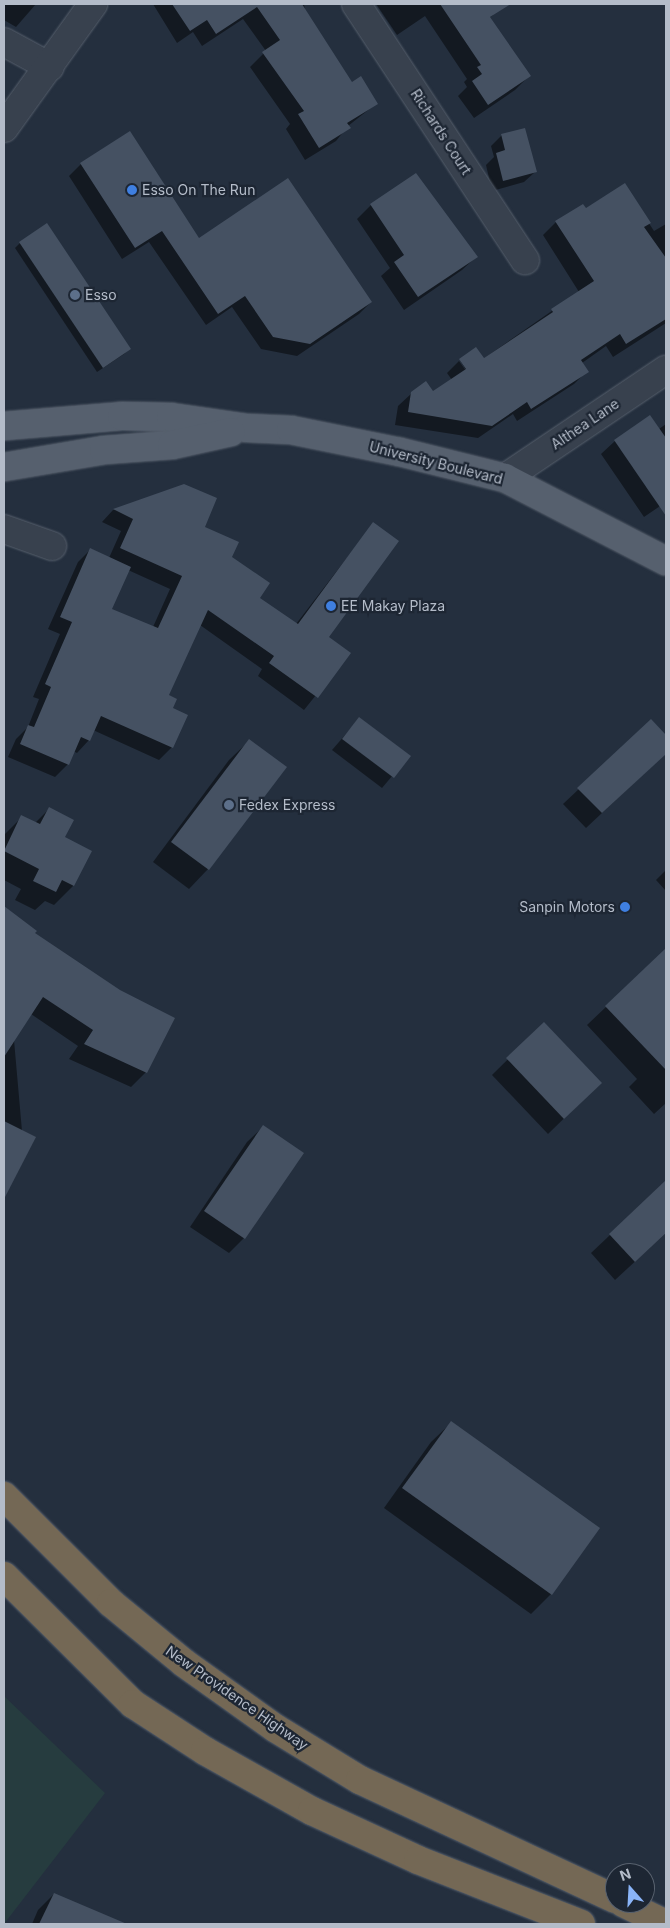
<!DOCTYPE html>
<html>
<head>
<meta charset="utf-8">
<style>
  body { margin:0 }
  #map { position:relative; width:670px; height:1928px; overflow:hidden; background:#242f3e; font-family:Inter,sans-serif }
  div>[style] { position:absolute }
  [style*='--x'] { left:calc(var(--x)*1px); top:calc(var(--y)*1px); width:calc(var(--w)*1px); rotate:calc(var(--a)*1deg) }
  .green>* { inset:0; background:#263c3f }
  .shadow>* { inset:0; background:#0007 }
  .building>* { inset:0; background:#455162 }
  .roads { filter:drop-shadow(0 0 1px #565f6c) drop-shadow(0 0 1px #565f6c) }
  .minor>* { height:28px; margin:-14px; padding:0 14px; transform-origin:14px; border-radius:14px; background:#38414e }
  .major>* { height:28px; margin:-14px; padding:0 14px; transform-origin:14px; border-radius:14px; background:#56606e }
  .highway>* { height:28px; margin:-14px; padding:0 14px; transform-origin:14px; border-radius:14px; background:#746855 }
  .dots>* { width:14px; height:14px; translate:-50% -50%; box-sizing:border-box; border:2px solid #1d2633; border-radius:50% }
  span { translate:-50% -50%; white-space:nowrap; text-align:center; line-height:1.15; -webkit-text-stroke:4.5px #1d2633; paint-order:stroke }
  .street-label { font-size:14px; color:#b4bcc9 }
  .poi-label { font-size:14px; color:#b4bcc9 }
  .left { translate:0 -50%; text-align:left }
  .right { translate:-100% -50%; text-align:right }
  .frame { position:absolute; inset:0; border:5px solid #b4bcc9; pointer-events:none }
  .north { position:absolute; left:605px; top:1863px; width:50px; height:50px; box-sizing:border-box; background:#1d2633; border:1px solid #59626f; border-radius:50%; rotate:341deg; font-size:14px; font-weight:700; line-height:20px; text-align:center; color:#b4bcc9 }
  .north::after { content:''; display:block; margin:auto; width:18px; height:22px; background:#8ab4f8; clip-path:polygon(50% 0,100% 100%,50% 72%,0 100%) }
</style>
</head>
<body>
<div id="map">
  <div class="green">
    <i style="clip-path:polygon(4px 1696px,105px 1793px,4px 1924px)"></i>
  </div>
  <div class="shadow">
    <i style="clip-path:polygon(4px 4px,36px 4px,16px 27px,4px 20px)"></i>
    <i style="clip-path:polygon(153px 4px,304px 4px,305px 10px,351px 84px,377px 103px,348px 126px,336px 141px,305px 160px,286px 129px,290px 124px,250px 67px,266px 51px,243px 19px,202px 46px,193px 32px,177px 43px)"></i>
    <i style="clip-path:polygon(376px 4px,485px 4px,493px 15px,489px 18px,529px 76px,515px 90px,474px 118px,458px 96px,467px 87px,464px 82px,467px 79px,425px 16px,397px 35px)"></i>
    <i style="clip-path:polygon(502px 135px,535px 172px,524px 182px,492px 191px,486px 165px,494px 157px,491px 146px)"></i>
    <i style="clip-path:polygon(81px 164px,198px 240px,371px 302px,359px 314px,297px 356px,261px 349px,232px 307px,206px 325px,149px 242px,122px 259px,69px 176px)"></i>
    <i style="clip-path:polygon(624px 185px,654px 231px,666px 224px,666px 323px,613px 357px,606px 346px,582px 363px,587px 371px,574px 384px,517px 421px,513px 414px,478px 438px,395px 425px,398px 406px,412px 393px,433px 393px,452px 380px,447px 373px,459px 361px,469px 375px,460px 360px,483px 359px,579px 292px,543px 235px,556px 222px,585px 209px)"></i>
    <i style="clip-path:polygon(371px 205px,476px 257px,462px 270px,404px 310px,381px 276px,390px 268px,357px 219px)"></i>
    <i style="clip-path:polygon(20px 243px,129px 349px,124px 354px,97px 372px,15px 248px)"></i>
    <i style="clip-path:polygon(650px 417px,659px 429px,666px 424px,666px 502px,644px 517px,601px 454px,615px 441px)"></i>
    <i style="clip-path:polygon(evenodd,184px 485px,203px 527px,231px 558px,258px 598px,296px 624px,373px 524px,327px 637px,349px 654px,304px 710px,258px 676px,262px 669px,200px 625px,167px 696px,172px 747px,159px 760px,93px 730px,89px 740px,77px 753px,73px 751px,68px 764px,55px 777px,8px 757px,16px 739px,28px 727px,39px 699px,33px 697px,60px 634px,48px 629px,78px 562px,91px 549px,109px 558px,121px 531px,102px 522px,113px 510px,184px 485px,128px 570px,170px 589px,153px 627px,110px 609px,128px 570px)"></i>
    <i style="clip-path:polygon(359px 719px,409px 756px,382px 788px,332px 750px)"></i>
    <i style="clip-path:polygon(651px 721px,666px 737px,666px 753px,586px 828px,563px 804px)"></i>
    <i style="clip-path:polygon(249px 741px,285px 767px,208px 869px,189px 889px,153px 862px,229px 760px)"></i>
    <i style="clip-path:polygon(49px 809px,63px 837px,73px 886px,54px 905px,45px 901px,35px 910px,15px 900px,21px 889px,4px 880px,4px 835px,22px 817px,35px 823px)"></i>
    <i style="clip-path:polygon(666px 870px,666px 891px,656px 880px)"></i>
    <i style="clip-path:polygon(4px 908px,35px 931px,33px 934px,146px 1072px,131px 1087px,69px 1059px,78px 1046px,31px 1014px,14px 1040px,22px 1131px,34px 1138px,4px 1196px)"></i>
    <i style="clip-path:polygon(666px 950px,666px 1103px,654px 1114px,629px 1087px,637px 1079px,587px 1025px)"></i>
    <i style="clip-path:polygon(544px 1024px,585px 1098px,548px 1134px,492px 1075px)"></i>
    <i style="clip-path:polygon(263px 1127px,244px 1238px,229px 1253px,190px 1227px,247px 1142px)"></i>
    <i style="clip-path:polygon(666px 1182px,666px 1233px,615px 1280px,591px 1253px)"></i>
    <i style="clip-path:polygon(451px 1423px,598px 1529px,551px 1594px,531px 1614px,384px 1508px,431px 1442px)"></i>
    <i style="clip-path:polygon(54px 1894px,98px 1913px,93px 1924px,32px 1924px,38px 1910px)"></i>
  </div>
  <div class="building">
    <i style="clip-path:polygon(172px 4px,302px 4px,352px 82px,361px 76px,378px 104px,347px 123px,351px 128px,319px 148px,298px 114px,304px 111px,262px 52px,280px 40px,257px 7px,216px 34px,207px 20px,190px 31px)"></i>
    <i style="clip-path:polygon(440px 4px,511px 4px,490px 17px,531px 76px,488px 105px,472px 81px,482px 74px,477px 67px,481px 65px)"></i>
    <i style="clip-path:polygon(525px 128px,537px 172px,503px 181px,496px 153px,505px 150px,501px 134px)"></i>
    <i style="clip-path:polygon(130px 131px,199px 238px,288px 178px,372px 302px,310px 344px,273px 337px,245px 296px,218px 314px,162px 231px,135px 248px,80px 163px)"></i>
    <i style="clip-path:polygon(416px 173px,478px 257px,418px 297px,394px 262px,404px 255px,370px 204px)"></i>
    <i style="clip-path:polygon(625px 183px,651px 223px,644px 227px,666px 258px,666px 319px,626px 344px,620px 334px,581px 360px,589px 372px,531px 409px,527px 402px,492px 426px,408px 412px,411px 392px,426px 381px,433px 391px,466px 369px,459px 359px,476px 347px,484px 358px,553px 312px,551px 309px,594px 281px,555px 221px,583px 204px,586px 208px)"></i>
    <i style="clip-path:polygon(47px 223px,131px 349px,103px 368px,19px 242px)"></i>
    <i style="clip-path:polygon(650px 415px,666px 438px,666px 516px,614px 440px)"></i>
    <i style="clip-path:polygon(184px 484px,217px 498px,205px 527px,239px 542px,232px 557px,270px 583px,260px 598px,298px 624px,373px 522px,399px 541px,329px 637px,351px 653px,318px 698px,269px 663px,274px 656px,208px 610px,169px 695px,177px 699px,173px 708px,188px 715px,173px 748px,101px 716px,90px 741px,81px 737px,69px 765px,20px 744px,28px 725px,34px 727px,51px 687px,45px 684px,72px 622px,60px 617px,90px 548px,131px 567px,112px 609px,158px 628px,182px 576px,120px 548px,133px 519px,113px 509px)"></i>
    <i style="clip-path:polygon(359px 717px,411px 756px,394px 778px,342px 739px)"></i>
    <i style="clip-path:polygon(651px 719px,666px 735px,666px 754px,602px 813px,577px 788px)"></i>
    <i style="clip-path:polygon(249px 739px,287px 767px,209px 870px,171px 842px)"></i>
    <i style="clip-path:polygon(49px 807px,74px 820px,65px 837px,92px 851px,74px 886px,62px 880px,56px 892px,33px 881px,39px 869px,4px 851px,21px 815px,40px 824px)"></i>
    <i style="clip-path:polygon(4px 906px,37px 931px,35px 933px,120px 990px,175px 1018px,147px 1073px,84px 1044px,93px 1030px,43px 997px,4px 1057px)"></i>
    <i style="clip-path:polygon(666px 948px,666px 1070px,605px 1006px)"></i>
    <i style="clip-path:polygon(544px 1022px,602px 1083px,564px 1119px,506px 1058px)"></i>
    <i style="clip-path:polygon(4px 1121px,36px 1137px,4px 1199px)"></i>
    <i style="clip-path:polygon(263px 1125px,304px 1153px,245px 1239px,204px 1211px)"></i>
    <i style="clip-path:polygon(666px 1180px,666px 1233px,635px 1262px,609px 1234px)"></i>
    <i style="clip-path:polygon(451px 1421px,600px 1528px,552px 1595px,402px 1488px)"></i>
    <i style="clip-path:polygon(54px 1893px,127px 1924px,39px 1924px)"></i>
  </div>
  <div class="roads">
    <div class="minor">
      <i style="--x:356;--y:4;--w:307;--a:56.6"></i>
      <i style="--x:4;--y:42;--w:52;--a:28.5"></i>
      <i style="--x:4;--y:128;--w:153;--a:-54.3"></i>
      <i style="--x:505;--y:478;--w:194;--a:-33.9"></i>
      <i style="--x:4;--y:529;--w:51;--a:19.5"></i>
    </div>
    <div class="major">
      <i style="--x:4;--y:426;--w:118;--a:-4.8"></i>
      <i style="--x:122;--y:416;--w:49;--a:1.2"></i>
      <i style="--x:171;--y:417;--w:77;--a:8.2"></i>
      <i style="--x:247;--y:428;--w:44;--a:2.6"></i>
      <i style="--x:291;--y:430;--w:111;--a:11.4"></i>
      <i style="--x:400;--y:452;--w:108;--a:13.9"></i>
      <i style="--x:505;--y:478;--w:181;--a:27.3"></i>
      <i style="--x:4;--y:467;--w:101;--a:-9.6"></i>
      <i style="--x:104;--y:450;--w:68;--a:-4.2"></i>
      <i style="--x:172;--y:445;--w:60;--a:-12.4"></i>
    </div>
    <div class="highway">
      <i style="--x:4;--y:1496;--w:151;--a:45"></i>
      <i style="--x:111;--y:1603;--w:94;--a:39.4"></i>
      <i style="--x:184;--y:1663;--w:112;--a:35.5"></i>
      <i style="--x:275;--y:1728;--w:100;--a:31.5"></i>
      <i style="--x:360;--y:1780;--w:281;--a:25"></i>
      <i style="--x:4;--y:1576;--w:182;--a:44.8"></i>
      <i style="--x:133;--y:1704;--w:86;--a:33.1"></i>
      <i style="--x:205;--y:1751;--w:123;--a:29.3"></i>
      <i style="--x:312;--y:1811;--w:117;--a:24.8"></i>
      <i style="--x:418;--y:1860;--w:175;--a:21.4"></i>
      <i style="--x:623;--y:1903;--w:48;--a:26"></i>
    </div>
  </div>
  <div class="dots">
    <i style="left:132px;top:190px;background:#3f7fe0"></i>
    <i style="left:75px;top:295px;background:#5c6f8a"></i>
    <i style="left:331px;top:606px;background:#3f7fe0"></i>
    <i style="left:229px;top:805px;background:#5c6f8a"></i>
    <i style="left:625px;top:907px;background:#3f7fe0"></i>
  </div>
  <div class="street-label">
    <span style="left:441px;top:132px;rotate:57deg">Richards Court</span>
    <span style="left:585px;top:424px;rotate:-34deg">Althea Lane</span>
    <span style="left:436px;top:463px;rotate:14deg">University Boulevard</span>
    <span style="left:237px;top:1698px;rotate:35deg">New Providence Highway</span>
  </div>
  <div class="poi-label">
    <span class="left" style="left:142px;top:190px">Esso On The Run</span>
    <span class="left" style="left:85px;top:295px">Esso</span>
    <span class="left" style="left:341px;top:606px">EE Makay Plaza</span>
    <span class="left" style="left:239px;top:805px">Fedex Express</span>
    <span class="right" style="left:615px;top:907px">Sanpin Motors</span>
  </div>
  <div class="frame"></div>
  <div class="north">N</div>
</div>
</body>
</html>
